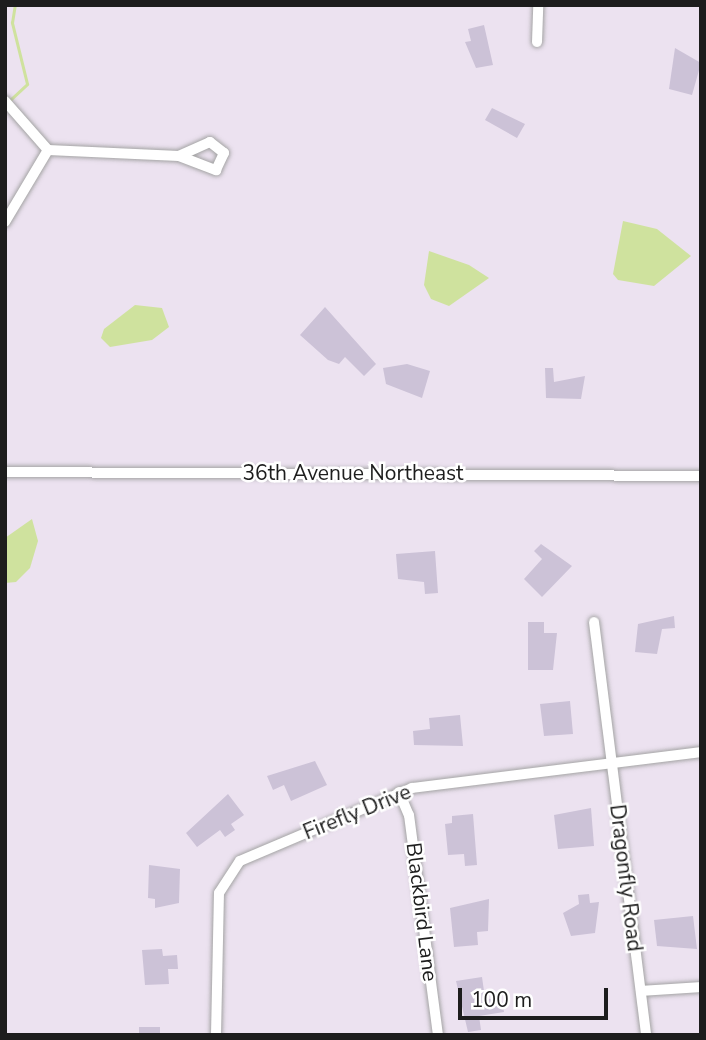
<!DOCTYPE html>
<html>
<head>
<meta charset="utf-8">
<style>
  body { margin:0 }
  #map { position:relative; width:706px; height:1040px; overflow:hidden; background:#ece2f0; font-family:"Nunito Sans",sans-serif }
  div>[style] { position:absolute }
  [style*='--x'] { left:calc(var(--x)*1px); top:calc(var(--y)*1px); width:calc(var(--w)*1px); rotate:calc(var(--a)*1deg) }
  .water>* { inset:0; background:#cfe29e }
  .stream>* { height:2.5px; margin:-1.25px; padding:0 1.25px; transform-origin:1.25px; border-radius:1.25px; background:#cfe29e }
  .building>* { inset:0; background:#ccc2d7 }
  .roads { filter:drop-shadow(0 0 2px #a4a4a4) drop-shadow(0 0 2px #a4a4a4) }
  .minor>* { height:10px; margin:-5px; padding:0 5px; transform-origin:5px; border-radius:5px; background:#fff }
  span { translate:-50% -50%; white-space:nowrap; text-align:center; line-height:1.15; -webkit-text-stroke:5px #fff; paint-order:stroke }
  .street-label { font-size:21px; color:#1d1d1d }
  .frame { position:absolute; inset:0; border:7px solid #1d1d1d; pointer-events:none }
  .scale { position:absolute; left:458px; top:988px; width:150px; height:32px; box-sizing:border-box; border:4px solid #1d1d1d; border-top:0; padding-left:9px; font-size:21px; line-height:24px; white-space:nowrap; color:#1d1d1d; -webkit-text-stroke:5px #fff; paint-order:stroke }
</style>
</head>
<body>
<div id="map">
  <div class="water">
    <i style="clip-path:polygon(623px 221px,657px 229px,691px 256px,654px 286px,618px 280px,613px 274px)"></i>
    <i style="clip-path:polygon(429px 251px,469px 265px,489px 278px,449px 306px,431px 299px,424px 285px)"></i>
    <i style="clip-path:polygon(135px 305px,162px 308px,169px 327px,152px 340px,110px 347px,101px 338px,104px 329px)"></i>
    <i style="clip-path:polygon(32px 519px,38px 541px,30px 568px,16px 582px,5px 583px,5px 538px)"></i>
  </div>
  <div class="stream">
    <i style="--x:8;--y:102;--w:26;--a:-43"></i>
    <i style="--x:27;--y:84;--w:63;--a:-103.8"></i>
    <i style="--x:12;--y:23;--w:18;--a:-81"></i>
  </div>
  <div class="building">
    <i style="clip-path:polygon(484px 25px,493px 65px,476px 68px,465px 42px,471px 41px,468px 29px)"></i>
    <i style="clip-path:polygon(675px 48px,701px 63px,692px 95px,669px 89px)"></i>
    <i style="clip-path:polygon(492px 108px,525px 124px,517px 138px,485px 120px)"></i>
    <i style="clip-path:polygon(325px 307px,376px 364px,364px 376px,345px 357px,339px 364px,328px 360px,300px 335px)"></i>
    <i style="clip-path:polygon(407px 364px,430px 371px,422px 398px,386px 384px,383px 368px)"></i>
    <i style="clip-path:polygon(545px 368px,553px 368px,554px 382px,585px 376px,581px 399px,546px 398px)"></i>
    <i style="clip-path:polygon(541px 544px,572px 566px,542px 597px,524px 579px,542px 559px,534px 551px)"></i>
    <i style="clip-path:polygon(435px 551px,438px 593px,425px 594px,424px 582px,398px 579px,396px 554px)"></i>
    <i style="clip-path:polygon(674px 616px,675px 628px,662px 629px,657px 654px,635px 652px,638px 624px)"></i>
    <i style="clip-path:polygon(528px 622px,544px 622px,544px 633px,557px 633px,553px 670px,528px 670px)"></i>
    <i style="clip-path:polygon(570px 701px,573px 734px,544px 736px,540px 704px)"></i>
    <i style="clip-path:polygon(460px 715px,463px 746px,414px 745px,413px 731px,430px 729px,429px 718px)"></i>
    <i style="clip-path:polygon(315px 761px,327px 785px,291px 801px,284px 785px,273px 790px,267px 776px)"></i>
    <i style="clip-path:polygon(228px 794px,244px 815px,231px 824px,235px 830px,225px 837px,220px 830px,197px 847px,186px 833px)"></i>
    <i style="clip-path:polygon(591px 808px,594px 846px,558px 849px,554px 815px)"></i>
    <i style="clip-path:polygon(473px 814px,477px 865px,465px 866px,464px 854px,448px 855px,445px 824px,452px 823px,452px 816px)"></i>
    <i style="clip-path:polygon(149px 865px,180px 869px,179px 903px,155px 908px,155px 899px,148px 898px)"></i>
    <i style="clip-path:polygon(589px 894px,590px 903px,599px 902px,595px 933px,571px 936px,563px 913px,579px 904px,578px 895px)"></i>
    <i style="clip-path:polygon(489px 899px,488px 931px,477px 932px,478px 945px,454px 947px,450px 908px)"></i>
    <i style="clip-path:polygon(693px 916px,697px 949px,657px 946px,654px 920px)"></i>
    <i style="clip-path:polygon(162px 949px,163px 956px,177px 955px,178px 969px,168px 969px,169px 984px,145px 985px,142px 950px)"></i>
    <i style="clip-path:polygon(482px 977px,485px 998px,502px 1001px,504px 1012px,479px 1016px,481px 1030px,468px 1032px,456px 981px)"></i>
    <i style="clip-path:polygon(139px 1027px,160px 1027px,160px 1035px,139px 1035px)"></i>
  </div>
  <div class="roads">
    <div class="minor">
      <i style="--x:537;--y:42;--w:37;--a:-88"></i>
      <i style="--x:5;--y:101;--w:65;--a:48.7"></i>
      <i style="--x:48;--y:150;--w:131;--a:2.6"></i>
      <i style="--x:179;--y:156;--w:40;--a:21"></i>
      <i style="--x:216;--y:170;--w:19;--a:-65"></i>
      <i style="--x:224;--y:153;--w:18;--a:-142"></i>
      <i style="--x:210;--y:142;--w:34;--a:156"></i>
      <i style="--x:5;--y:222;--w:84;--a:-59.2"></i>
      <i style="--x:5;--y:472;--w:696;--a:0.33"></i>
      <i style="--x:594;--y:622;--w:416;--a:82.8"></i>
      <i style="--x:399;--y:792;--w:25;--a:67"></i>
      <i style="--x:409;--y:815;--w:222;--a:82.5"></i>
      <i style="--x:641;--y:991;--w:60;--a:-3.8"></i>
      <i style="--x:216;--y:1035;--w:142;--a:-88.8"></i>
      <i style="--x:219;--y:893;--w:38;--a:-57"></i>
      <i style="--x:240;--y:861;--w:187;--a:-23"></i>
      <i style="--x:412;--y:788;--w:291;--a:-7.1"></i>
    </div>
  </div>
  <div class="street-label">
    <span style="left:353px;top:473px">36th Avenue Northeast</span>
    <span style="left:357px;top:812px;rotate:-22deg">Firefly Drive</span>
    <span style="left:626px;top:878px;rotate:83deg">Dragonfly Road</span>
    <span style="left:422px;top:912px;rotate:83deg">Blackbird Lane</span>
  </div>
  <div class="frame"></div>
  <div class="scale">100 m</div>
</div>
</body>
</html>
